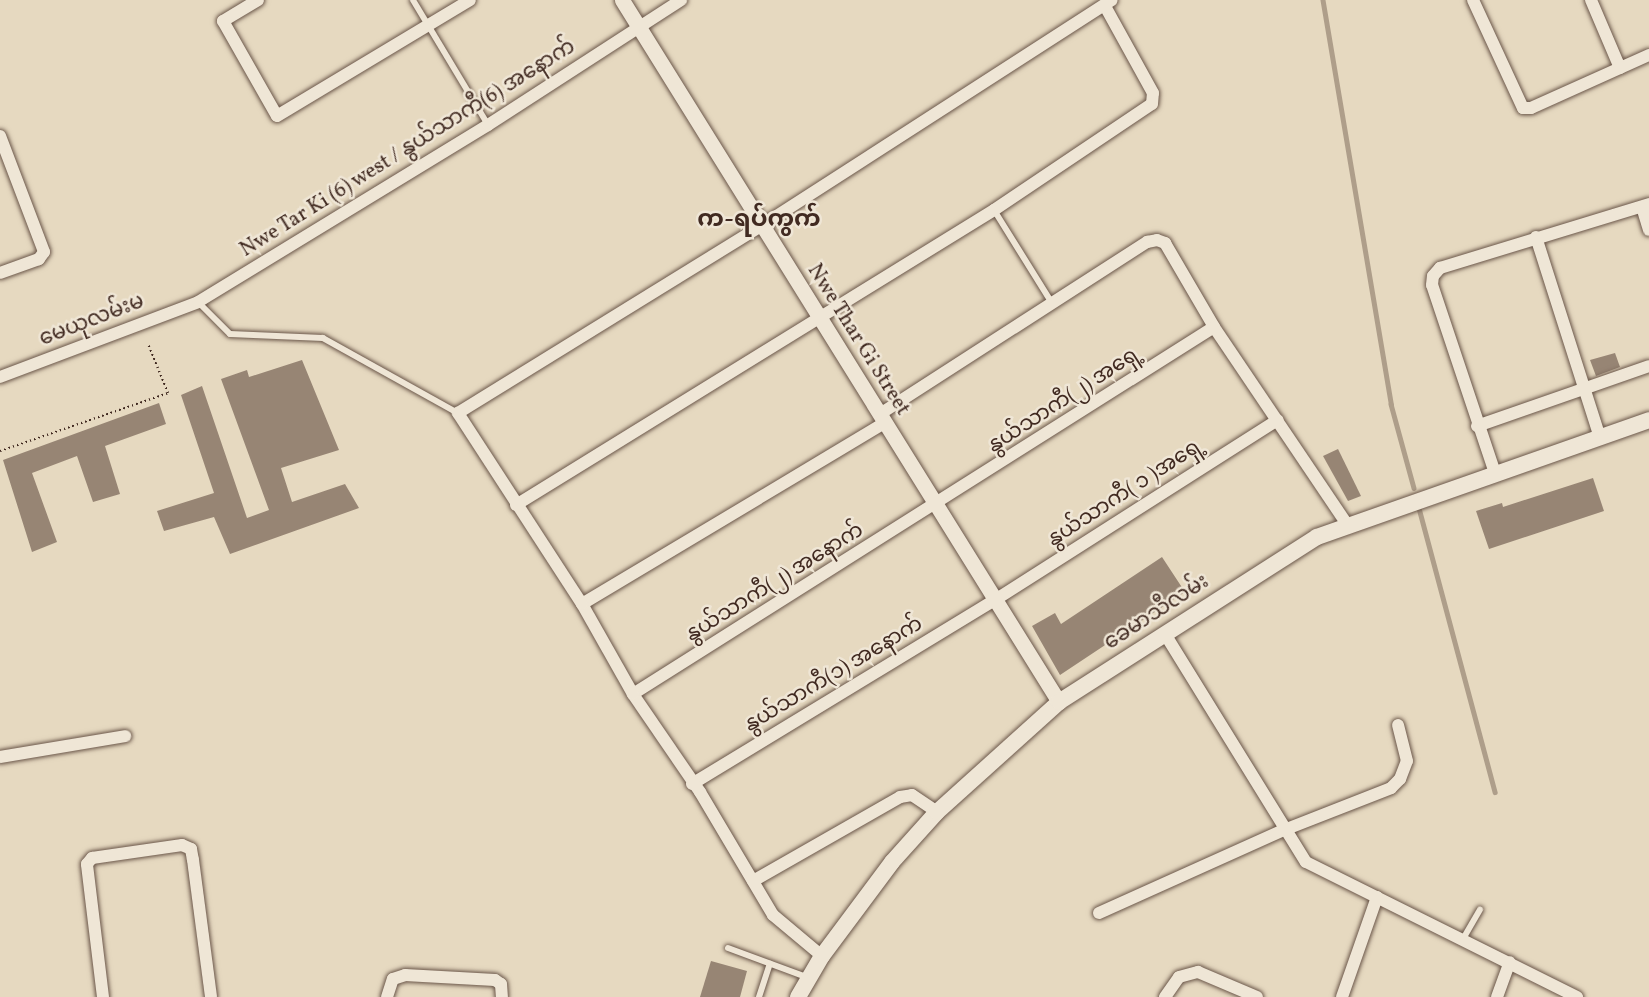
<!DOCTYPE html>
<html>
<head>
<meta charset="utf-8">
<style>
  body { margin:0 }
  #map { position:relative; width:1649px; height:997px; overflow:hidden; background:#e6d9c0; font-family:Vollkorn,"Noto Sans Myanmar",serif }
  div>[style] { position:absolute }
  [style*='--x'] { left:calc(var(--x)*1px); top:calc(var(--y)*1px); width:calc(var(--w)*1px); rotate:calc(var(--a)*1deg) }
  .stream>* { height:4.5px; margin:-2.25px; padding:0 2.25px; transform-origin:2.25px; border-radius:2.25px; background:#ae9e8a }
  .building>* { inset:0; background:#978574 }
  .path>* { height:2px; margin-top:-1px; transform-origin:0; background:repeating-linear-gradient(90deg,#412a21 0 1.5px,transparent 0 4.5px) }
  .roads { filter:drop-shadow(0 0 2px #6a5649) drop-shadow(0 0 2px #6a5649) }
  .service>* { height:6px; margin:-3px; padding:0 3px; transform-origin:3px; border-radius:3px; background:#efe6d6 }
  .minor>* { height:12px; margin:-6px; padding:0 6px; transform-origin:6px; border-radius:6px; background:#efe6d6 }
  .tertiary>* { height:15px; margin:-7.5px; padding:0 7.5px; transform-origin:7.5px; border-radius:7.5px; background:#efe6d6 }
  .secondary>* { height:16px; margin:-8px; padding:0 8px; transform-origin:8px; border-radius:8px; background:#efe6d6 }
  span { translate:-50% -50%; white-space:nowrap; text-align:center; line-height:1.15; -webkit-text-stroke:5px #efe6d6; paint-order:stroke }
  .street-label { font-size:21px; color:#412a21 }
  .quarter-label { font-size:24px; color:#412a21; font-weight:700 }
</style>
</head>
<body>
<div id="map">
  <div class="stream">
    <i style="--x:1323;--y:0;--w:410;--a:80.4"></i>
    <i style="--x:1391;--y:404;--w:87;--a:74.7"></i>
    <i style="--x:1419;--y:508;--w:294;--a:75"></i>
  </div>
  <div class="building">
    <i style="clip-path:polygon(1615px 353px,1620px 367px,1596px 376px,1590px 360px)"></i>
    <i style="clip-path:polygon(302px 360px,339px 450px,281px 468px,292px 502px,345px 484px,359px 508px,230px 554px,214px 517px,164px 531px,157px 511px,214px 493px,181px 395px,202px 386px,247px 518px,269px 510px,221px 379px,247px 370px,249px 377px)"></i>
    <i style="clip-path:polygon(159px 403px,166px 424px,105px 446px,120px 494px,93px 502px,77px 456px,32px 473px,57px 542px,32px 552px,3px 460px)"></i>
    <i style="clip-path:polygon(1338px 449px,1361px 496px,1348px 501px,1323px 456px)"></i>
    <i style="clip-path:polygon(1593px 478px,1604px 511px,1489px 549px,1476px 511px,1502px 503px,1503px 507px)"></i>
    <i style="clip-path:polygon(1162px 557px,1185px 592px,1060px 675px,1032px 626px,1055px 613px,1061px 624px)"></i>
    <i style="clip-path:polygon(711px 961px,747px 971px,740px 997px,700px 997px)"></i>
  </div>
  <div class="path">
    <i style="--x:0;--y:451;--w:178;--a:-19"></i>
    <i style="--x:168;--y:393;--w:53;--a:-112.2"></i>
  </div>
  <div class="roads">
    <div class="service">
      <i style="--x:413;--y:0;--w:146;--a:59"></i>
      <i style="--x:994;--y:210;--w:110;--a:58.1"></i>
      <i style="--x:198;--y:302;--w:45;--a:45"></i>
      <i style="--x:230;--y:334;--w:93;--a:2.5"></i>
      <i style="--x:323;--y:338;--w:154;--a:29.1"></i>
      <i style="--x:1463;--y:939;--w:34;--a:-60"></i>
      <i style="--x:728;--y:948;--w:86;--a:20.3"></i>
      <i style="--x:759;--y:997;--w:35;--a:-72"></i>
    </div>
    <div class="minor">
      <i style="--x:258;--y:0;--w:41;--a:149"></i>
      <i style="--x:223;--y:21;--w:109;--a:60.4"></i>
      <i style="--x:277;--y:116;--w:225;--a:-31"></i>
      <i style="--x:1473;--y:0;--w:119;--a:65.2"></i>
      <i style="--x:1523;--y:108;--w:8;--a:0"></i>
      <i style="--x:1531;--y:108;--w:129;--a:-24.2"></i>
      <i style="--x:1591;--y:0;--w:74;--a:66.9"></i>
      <i style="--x:0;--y:136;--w:124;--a:69.2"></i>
      <i style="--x:44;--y:252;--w:9;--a:126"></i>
      <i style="--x:39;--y:259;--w:41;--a:160.3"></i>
      <i style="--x:1642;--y:207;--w:24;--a:73"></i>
      <i style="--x:1536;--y:237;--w:210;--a:72.3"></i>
      <i style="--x:0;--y:377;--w:212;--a:-20.7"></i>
      <i style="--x:198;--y:302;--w:340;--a:-31.4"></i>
      <i style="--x:488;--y:125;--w:230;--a:-32.9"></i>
      <i style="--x:880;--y:414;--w:318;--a:-32.8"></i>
      <i style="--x:1147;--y:242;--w:10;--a:-11"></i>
      <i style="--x:1157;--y:240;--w:9;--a:21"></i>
      <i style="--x:1165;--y:243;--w:97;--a:59.7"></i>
      <i style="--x:1214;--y:327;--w:238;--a:56"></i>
      <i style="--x:1477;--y:426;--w:182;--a:-19.2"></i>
      <i style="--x:1495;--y:473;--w:198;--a:-108.5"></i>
      <i style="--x:1432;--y:285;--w:9;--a:-84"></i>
      <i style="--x:1433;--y:276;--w:11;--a:-49"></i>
      <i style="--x:1440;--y:268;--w:219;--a:-17"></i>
      <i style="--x:516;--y:505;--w:562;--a:-31.68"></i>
      <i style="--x:994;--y:210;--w:190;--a:-33.9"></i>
      <i style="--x:1152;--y:104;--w:11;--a:-85"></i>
      <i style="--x:1153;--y:93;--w:99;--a:-118.9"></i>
      <i style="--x:582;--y:604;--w:353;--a:-30.9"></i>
      <i style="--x:1165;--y:634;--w:268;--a:58.3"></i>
      <i style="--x:1306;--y:862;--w:303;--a:26.5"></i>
      <i style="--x:633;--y:694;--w:687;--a:-32.28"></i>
      <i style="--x:0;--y:757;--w:127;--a:-9.5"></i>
      <i style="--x:692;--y:784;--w:354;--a:-31.3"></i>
      <i style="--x:995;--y:600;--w:335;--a:-32.5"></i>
      <i style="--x:753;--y:881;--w:169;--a:-29.7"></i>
      <i style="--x:900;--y:797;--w:12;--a:-9"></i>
      <i style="--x:912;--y:795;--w:30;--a:34"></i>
      <i style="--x:1099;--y:913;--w:203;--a:-24.2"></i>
      <i style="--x:1284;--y:830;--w:115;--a:-21.4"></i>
      <i style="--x:1391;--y:788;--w:13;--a:-45"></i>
      <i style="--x:1400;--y:779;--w:19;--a:-69"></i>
      <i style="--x:1407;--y:761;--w:37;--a:-104"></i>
      <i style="--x:822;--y:956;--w:64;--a:-140.1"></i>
      <i style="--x:773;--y:915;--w:143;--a:-120.7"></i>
      <i style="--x:700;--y:792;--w:119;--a:-124.4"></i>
      <i style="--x:633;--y:694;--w:103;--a:-119.5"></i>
      <i style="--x:582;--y:604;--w:228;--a:-123"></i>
      <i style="--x:458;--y:413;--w:356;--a:-31.7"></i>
      <i style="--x:761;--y:226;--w:417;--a:-32.8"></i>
      <i style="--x:103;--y:997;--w:134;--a:-96.9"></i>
      <i style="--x:87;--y:864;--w:8;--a:-50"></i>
      <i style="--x:92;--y:858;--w:91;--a:-8.2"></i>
      <i style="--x:182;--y:845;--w:10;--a:24"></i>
      <i style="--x:191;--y:849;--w:11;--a:80"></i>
      <i style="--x:193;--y:860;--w:138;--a:82.5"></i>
      <i style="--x:387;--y:997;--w:19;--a:-72"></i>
      <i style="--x:393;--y:979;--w:13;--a:-18"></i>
      <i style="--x:405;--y:975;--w:90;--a:3.2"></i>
      <i style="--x:495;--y:980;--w:7;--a:34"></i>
      <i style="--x:501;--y:984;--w:13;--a:86"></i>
      <i style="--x:1165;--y:997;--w:24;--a:-55"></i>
      <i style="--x:1179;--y:977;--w:20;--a:-15"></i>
      <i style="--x:1198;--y:972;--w:64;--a:23"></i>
      <i style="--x:1342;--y:997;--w:106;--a:-70.7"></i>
      <i style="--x:1497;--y:997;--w:37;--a:-70"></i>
    </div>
    <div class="tertiary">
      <i style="--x:622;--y:0;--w:827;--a:58.1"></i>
    </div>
    <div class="secondary">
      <i style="--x:798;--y:997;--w:48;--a:-59.7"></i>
      <i style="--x:822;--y:956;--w:117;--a:-53.3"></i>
      <i style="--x:892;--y:862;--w:67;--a:-48"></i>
      <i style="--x:937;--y:812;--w:164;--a:-42"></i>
      <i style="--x:1059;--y:702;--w:306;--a:-32.6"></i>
      <i style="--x:1317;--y:537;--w:352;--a:-19.4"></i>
    </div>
  </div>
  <div class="street-label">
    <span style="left:408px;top:149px;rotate:-32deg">Nwe Tar Ki (6) west / နွယ်သာကီ(6) အနောက်</span>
    <span style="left:92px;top:321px;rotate:-21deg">မေယုလမ်းမ</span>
    <span style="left:858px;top:340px;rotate:58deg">Nwe Thar Gi Street</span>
    <span style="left:1065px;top:400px;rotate:-33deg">နွယ်သာကီ(၂) အရှေ့</span>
    <span style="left:1126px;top:493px;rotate:-33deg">နွယ်သာကီ( ၁ )အရှေ့</span>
    <span style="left:775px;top:583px;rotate:-32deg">နွယ်သာကီ(၂) အနောက်</span>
    <span style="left:1157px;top:613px;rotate:-33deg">ခေမာသီလမ်း</span>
    <span style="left:834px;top:675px;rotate:-31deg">နွယ်သာကီ(၁) အနောက်</span>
  </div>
  <div class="quarter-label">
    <span style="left:759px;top:221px">က-ရပ်ကွက်</span>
  </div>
</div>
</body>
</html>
